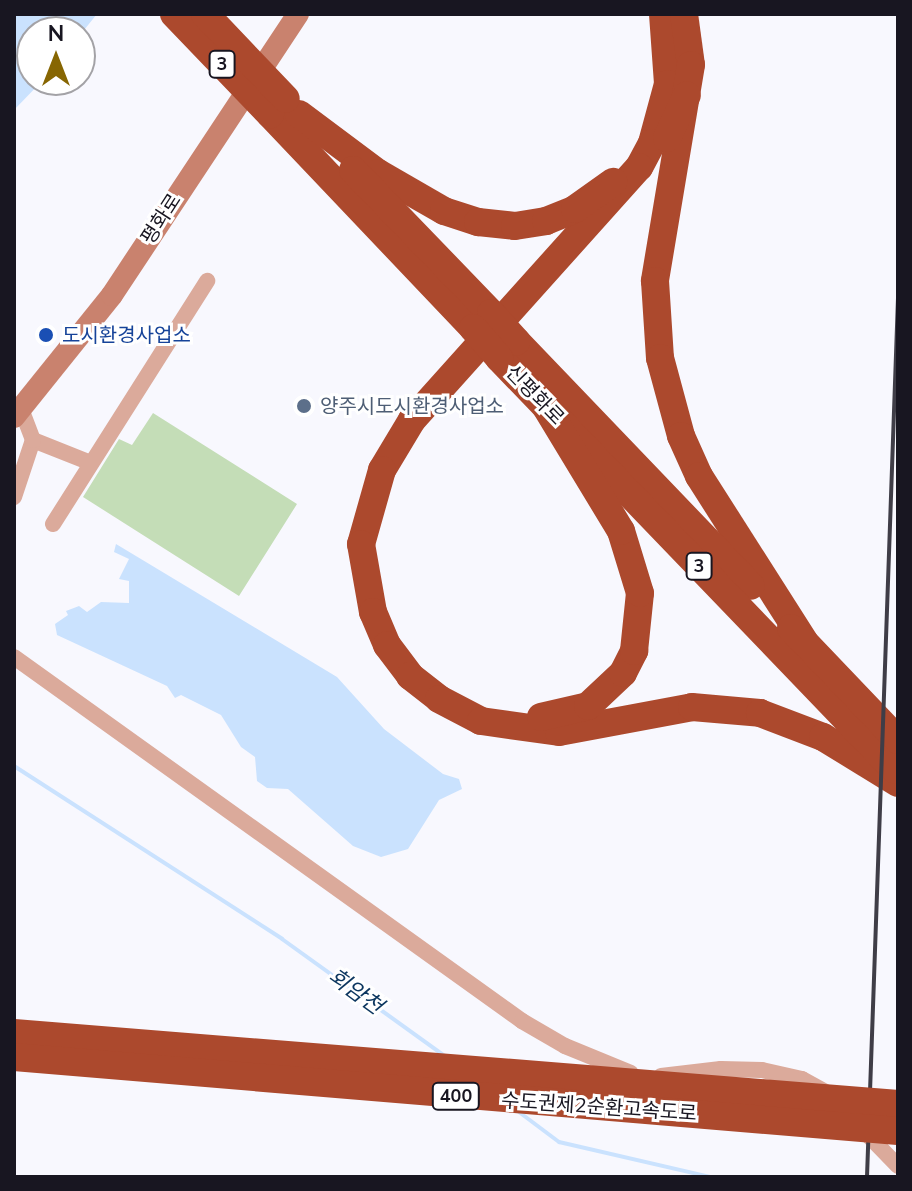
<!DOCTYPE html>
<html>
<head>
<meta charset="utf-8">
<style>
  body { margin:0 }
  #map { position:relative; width:912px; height:1191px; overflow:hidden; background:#f8f8fe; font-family:"Nunito Sans","Noto Sans KR",sans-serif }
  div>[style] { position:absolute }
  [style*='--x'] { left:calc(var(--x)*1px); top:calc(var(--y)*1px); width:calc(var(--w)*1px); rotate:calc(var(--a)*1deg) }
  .green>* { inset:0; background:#c4ddb7 }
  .water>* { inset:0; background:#cae2fe }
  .stream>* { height:4px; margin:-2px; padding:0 2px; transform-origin:2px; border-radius:2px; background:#cae2fe }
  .street>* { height:16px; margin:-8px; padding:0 8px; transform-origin:8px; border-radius:8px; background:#dbaa9b }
  .secondary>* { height:22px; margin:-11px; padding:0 11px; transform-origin:11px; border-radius:11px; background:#c9826e }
  .highway>* { height:28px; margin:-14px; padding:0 14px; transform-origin:14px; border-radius:14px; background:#ac492d }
  .rail>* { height:4px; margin:-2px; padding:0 2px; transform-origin:2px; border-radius:2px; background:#3f3d47 }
  .highway-bridge>* { height:28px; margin:-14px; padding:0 14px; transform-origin:14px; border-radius:14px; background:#ac492d }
  .dots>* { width:22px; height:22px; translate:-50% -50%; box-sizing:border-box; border:4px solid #fff; border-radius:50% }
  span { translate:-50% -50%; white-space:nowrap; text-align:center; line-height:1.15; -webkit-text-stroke:6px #fff; paint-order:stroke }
  .shield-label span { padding:2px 6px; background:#fff; border:2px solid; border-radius:6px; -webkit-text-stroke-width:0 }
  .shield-label { font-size:18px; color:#181621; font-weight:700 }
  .street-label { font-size:20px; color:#181621 }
  .transit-label { font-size:20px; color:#164399 }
  .left { translate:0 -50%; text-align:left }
  .service-label { font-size:20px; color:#4e5e75 }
  .water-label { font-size:22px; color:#0c365f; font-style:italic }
  .frame { position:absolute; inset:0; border:16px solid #181621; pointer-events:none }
  .north { position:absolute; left:16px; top:16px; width:80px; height:80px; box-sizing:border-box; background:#fff; border:2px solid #a3a2a6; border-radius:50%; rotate:0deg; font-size:22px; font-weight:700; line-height:32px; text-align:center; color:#181621 }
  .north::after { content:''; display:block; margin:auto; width:28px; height:36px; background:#876602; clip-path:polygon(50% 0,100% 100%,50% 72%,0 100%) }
</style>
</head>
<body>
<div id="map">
  <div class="green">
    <i style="clip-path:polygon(153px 413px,297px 504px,239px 596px,83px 497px,119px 439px,132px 445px)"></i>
  </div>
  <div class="water">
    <i style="clip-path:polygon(14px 14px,97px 14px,80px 35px,32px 32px,32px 80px,43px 80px,14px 110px)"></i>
    <i style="clip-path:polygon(116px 544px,337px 677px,384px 729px,443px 774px,459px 779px,462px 789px,439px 800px,408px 849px,381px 857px,353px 846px,288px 789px,267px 788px,257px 781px,255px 757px,241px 747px,221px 715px,181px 695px,175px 698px,167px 686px,57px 635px,55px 624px,68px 615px,66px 611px,79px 606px,87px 612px,101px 602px,129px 603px,129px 581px,119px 579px,129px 559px,114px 552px)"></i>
  </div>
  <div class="stream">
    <i style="--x:14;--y:766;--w:319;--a:32.8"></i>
    <i style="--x:282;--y:939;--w:201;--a:35.7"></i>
    <i style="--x:519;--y:1112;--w:50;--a:36.9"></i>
    <i style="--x:559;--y:1142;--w:156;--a:13"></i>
  </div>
  <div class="street">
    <i style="--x:33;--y:440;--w:62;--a:21.6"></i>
    <i style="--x:14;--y:497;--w:60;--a:-71.6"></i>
    <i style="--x:33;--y:440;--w:33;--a:-111"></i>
    <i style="--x:53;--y:524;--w:288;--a:-57.6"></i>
    <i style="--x:14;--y:657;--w:625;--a:35.62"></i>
    <i style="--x:522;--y:1021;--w:50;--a:30.2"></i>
    <i style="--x:565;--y:1046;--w:71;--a:22.2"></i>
    <i style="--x:661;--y:1076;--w:60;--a:-6.7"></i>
    <i style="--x:721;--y:1069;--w:41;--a:1.4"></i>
    <i style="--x:762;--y:1070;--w:41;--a:12.7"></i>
    <i style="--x:802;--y:1079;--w:26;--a:29"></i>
    <i style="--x:861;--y:1128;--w:53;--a:45.8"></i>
  </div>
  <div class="secondary">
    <i style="--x:14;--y:417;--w:156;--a:-51.2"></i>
    <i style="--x:112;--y:295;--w:337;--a:-56.5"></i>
  </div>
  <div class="highway">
    <i style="--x:663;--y:14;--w:70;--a:85.9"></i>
    <i style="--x:668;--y:84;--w:61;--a:105.2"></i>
    <i style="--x:652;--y:143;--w:27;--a:118"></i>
    <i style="--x:639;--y:167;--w:340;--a:131.9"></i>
    <i style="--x:412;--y:420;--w:58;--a:121"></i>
    <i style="--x:382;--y:470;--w:77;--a:105.8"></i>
    <i style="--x:361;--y:544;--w:69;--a:80"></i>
    <i style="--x:373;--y:612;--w:36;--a:67"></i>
    <i style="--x:387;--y:645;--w:39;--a:53"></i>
    <i style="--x:410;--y:676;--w:37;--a:38"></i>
    <i style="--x:439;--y:699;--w:47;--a:27.6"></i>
    <i style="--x:481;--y:721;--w:79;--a:8"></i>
    <i style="--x:559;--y:732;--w:135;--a:-10.6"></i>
    <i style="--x:692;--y:707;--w:68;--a:5"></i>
    <i style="--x:760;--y:713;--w:67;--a:20.9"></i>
    <i style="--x:823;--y:737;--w:88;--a:31.5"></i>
    <i style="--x:684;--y:14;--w:51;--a:82.2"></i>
    <i style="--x:691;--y:65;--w:219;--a:99.5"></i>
    <i style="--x:655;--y:281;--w:77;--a:86.3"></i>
    <i style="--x:660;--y:358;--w:81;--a:74.9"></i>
    <i style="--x:681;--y:436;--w:44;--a:65.8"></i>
    <i style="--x:699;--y:476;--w:196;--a:57.5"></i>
    <i style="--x:270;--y:114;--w:295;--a:46.5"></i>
    <i style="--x:299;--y:114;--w:99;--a:36.8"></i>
    <i style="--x:378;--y:173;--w:76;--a:29.9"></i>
    <i style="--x:444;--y:211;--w:36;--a:18"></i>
    <i style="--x:478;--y:222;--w:37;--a:6"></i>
    <i style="--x:515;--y:226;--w:31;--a:-9"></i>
    <i style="--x:546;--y:221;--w:31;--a:-22"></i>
    <i style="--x:575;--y:209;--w:47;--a:-35.4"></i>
    <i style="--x:667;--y:138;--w:47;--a:-65.1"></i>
    <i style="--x:353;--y:170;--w:199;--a:46"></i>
    <i style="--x:516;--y:341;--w:339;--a:46.2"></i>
    <i style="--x:499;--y:358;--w:571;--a:46.13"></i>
    <i style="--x:791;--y:628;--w:155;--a:46.3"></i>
    <i style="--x:541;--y:717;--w:48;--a:-13.2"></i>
    <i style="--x:588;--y:706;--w:48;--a:-43.3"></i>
    <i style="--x:623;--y:673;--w:25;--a:-63"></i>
    <i style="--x:634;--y:651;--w:58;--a:-84.1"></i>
    <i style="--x:640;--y:593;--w:65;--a:-107"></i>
    <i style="--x:621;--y:531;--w:145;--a:-121.2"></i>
  </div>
  <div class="rail">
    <i style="--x:867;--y:1177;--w:880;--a:-87.98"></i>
  </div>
  <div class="highway-bridge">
    <i style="--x:174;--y:14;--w:139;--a:46.2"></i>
    <i style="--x:205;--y:14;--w:117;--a:46.4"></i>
    <i style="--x:491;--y:313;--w:38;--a:48"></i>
    <i style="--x:473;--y:328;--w:40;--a:49"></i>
    <i style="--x:14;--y:1033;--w:887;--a:4.59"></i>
    <i style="--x:14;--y:1057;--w:887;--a:4.79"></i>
  </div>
  <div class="dots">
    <i style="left:46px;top:335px;background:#1a4fb4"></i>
    <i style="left:304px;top:406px;background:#5c6f8a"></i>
  </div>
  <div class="shield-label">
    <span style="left:222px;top:64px">3</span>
    <span style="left:699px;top:566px">3</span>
    <span style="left:456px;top:1096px">400</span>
  </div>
  <div class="street-label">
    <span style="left:161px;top:219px;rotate:-57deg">평화로</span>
    <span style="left:535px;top:395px;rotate:46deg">신평화로</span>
    <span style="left:599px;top:1107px;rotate:4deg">수도권제2순환고속도로</span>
  </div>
  <div class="transit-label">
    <span class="left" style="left:62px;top:335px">도시환경사업소</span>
  </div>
  <div class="service-label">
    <span class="left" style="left:320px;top:406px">양주시도시환경사업소</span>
  </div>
  <div class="water-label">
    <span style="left:355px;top:992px;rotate:36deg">회암천</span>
  </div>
  <div class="frame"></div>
  <div class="north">N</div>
</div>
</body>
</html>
